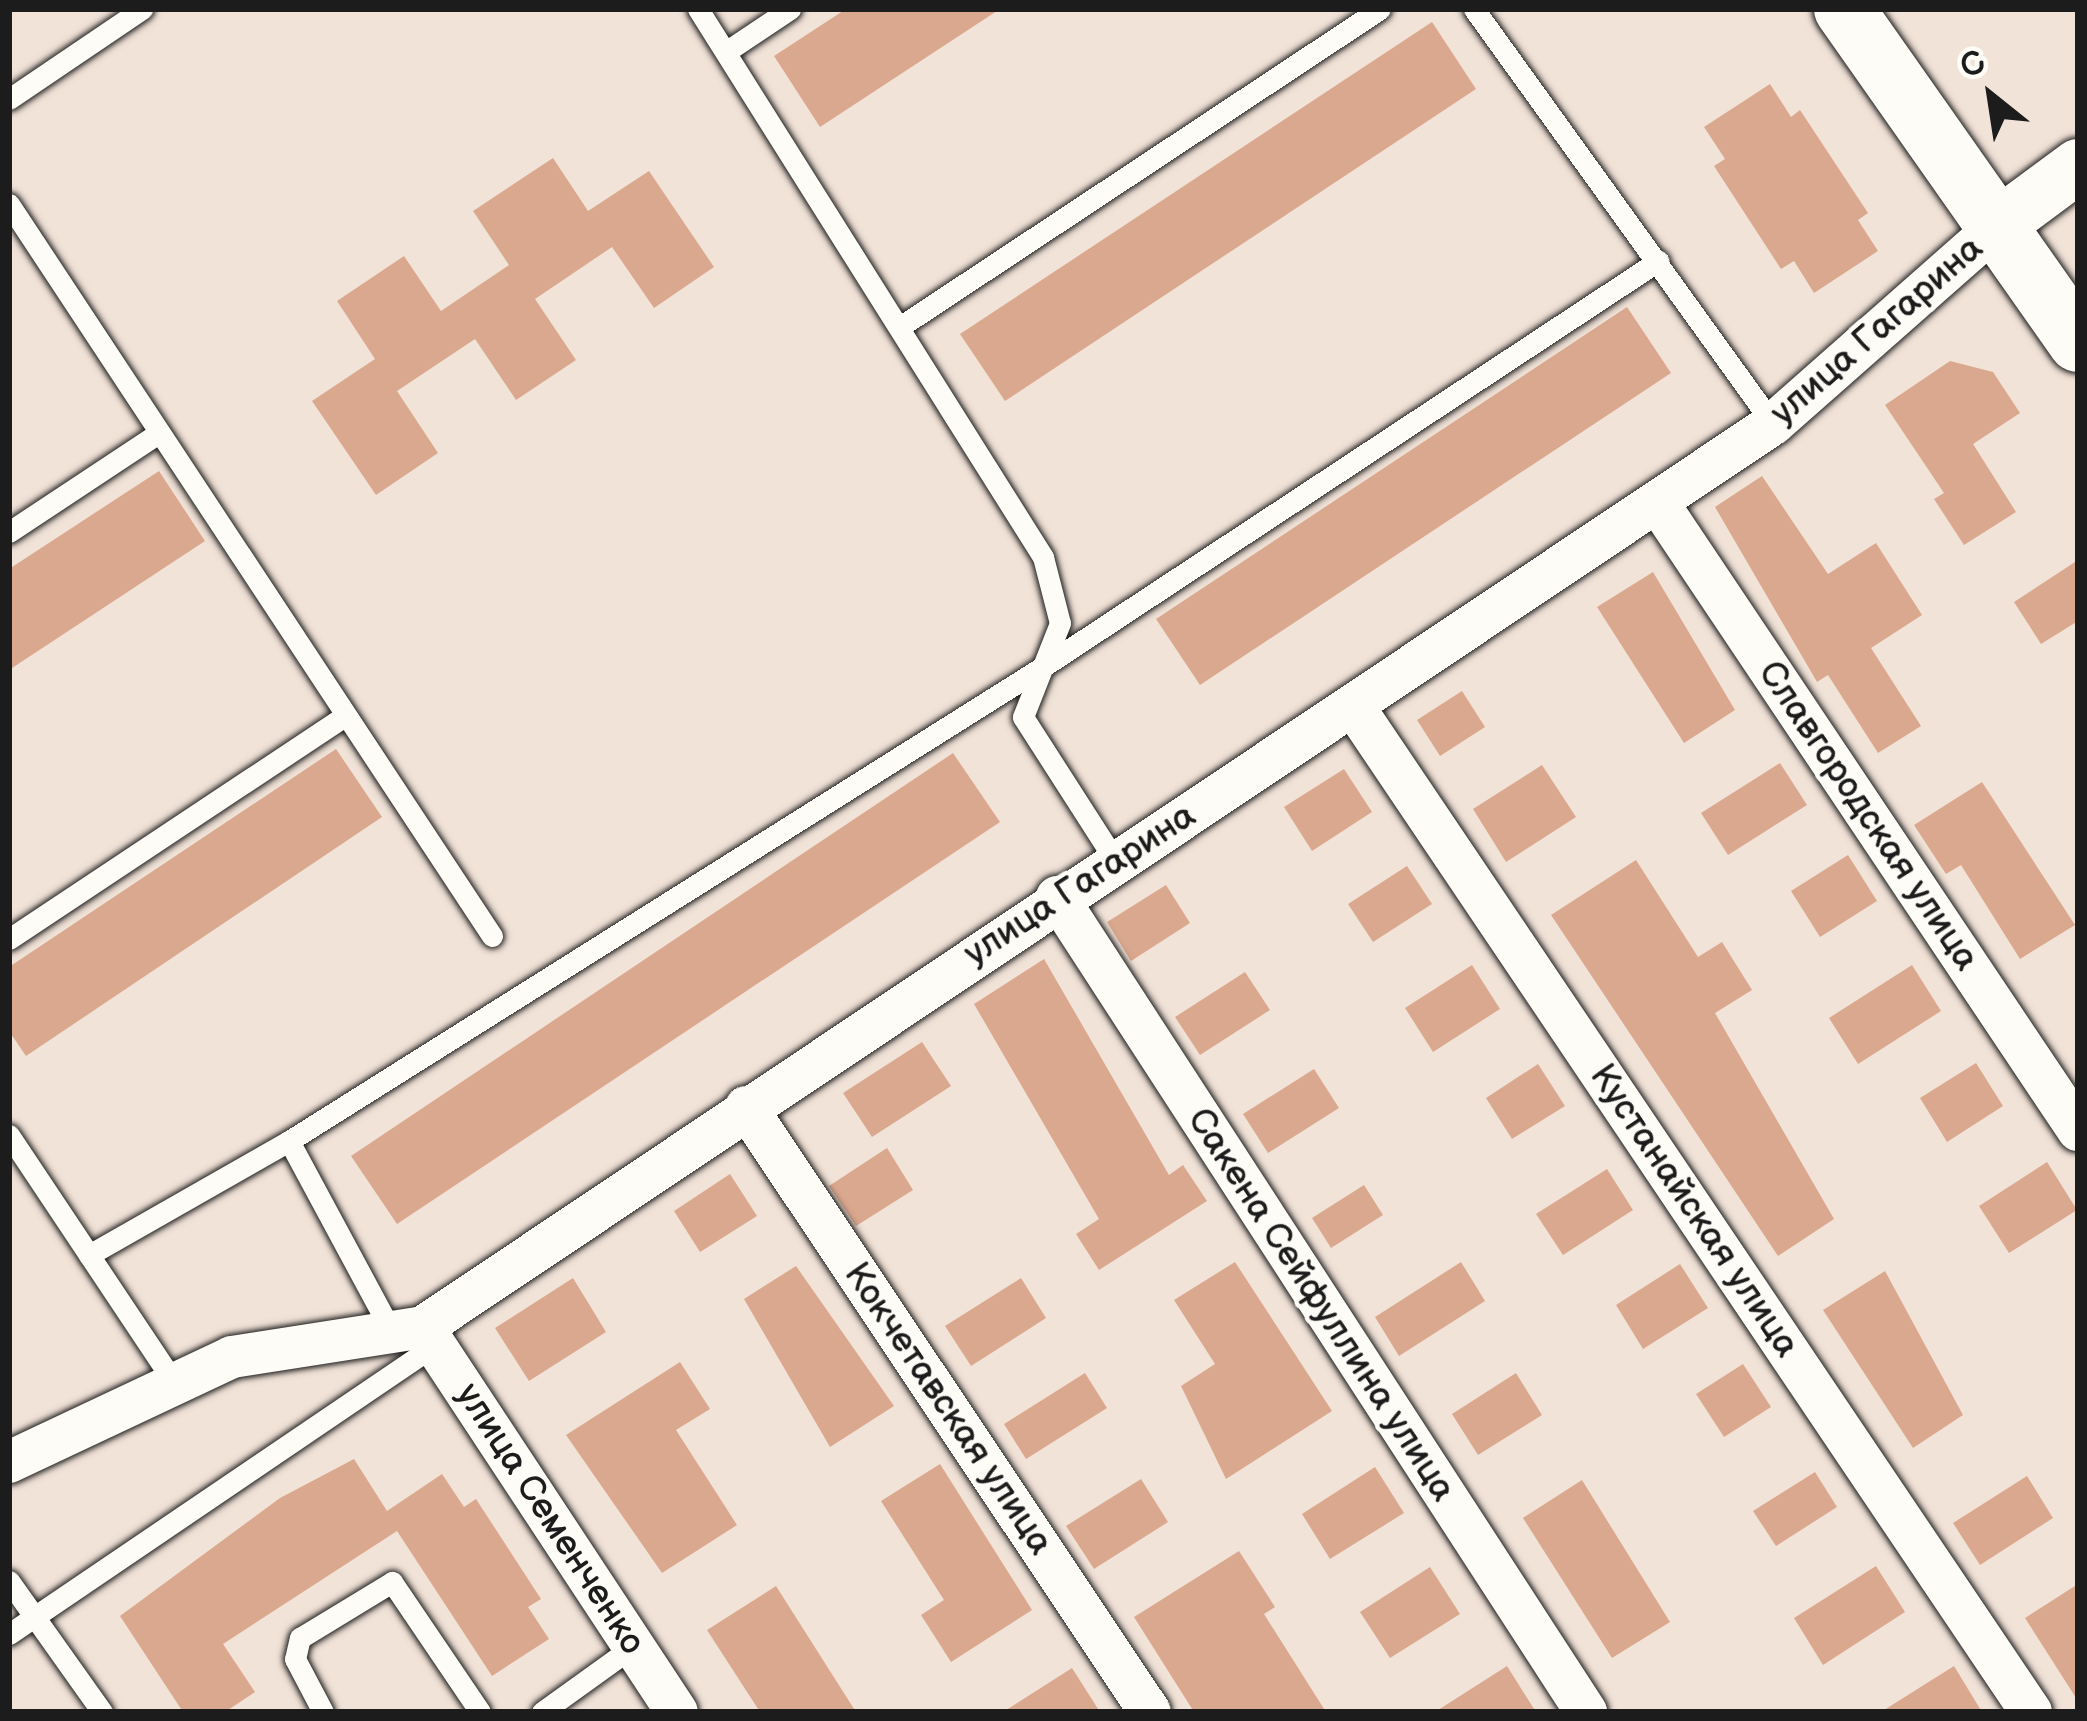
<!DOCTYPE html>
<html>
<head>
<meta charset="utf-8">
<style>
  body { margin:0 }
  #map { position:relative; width:2087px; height:1721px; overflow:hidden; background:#f2e3d8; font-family:"Balsamiq Sans",sans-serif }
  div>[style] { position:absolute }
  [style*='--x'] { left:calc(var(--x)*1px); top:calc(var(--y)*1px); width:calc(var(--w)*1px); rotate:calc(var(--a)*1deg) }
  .building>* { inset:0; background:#daa88e }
  .roads { filter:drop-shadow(0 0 3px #1c1c1c) drop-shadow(0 0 3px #1c1c1c) }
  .service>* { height:21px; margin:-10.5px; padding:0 10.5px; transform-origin:10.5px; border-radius:10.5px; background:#fdfcf7 }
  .minor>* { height:42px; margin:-21px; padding:0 21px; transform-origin:21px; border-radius:21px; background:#fdfcf7 }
  .tertiary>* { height:54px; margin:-27px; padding:0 27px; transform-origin:27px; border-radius:27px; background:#fdfcf7 }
  .secondary>* { height:60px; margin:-30px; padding:0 30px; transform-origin:30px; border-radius:30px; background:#fdfcf7 }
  span { translate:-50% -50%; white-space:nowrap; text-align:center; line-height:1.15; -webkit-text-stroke:9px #fdfcf7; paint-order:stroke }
  .street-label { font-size:36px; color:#1c1c1c }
  .frame { position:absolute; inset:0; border:12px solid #1c1c1c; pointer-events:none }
  .north { position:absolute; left:1931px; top:36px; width:120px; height:120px; -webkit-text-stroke:9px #fdfcf7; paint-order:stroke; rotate:330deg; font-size:33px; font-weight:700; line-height:48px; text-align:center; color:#1c1c1c }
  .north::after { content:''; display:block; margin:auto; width:42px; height:54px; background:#1c1c1c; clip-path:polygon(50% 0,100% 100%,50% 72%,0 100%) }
</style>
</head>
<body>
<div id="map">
  <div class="building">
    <i style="clip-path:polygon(846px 9px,1000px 9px,820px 127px,774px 56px)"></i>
    <i style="clip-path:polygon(1432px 22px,1476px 89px,1005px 401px,960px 334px)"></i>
    <i style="clip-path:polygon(1770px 84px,1791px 117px,1800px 110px,1868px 213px,1858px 220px,1878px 251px,1814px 293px,1794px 261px,1781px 269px,1714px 166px,1725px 159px,1704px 127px)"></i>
    <i style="clip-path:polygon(553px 158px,588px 211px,649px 171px,714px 267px,654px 308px,612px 247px,535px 299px,576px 360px,516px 400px,475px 339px,397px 391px,438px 453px,376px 495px,312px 401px,375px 359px,337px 301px,404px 256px,441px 311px,509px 265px,473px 211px)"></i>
    <i style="clip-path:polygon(1627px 307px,1671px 373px,1200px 685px,1156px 619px)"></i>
    <i style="clip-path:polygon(1950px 361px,1993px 372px,2020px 413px,1973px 444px,2016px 512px,1964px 545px,1934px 499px,1944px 493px,1885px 405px)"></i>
    <i style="clip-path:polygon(159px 471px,205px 541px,9px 670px,9px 569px)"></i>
    <i style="clip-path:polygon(1762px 476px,1828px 574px,1876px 543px,1922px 615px,1871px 648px,1921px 726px,1878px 753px,1828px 675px,1817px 682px,1715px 507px)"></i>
    <i style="clip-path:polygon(2078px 560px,2078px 621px,2041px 644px,2014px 602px)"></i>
    <i style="clip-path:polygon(1653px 572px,1735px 710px,1684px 743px,1597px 607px)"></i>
    <i style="clip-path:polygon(1462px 691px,1485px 727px,1440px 756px,1417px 720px)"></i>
    <i style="clip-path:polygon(336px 749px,382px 817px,26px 1056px,9px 1031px,9px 967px)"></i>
    <i style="clip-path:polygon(953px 753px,1000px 822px,397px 1224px,351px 1156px)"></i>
    <i style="clip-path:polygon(1780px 763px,1807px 805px,1728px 855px,1701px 813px)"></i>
    <i style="clip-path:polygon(1542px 765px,1576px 817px,1506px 862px,1473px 809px)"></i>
    <i style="clip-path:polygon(1344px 769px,1372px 812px,1312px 851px,1284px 807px)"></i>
    <i style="clip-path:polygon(1982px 782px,2075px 925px,2020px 959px,1961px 865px,1946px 874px,1914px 825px)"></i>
    <i style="clip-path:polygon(1848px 855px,1877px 901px,1820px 937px,1791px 891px)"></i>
    <i style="clip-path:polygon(1636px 860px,1698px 957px,1722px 942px,1752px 990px,1715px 1013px,1834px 1219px,1778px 1256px,1551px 915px)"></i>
    <i style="clip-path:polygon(1407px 866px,1432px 904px,1373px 942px,1348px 904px)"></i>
    <i style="clip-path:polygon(1166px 885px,1190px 923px,1131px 961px,1107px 922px)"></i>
    <i style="clip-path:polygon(1044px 959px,1169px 1175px,1183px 1165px,1207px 1201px,1099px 1270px,1076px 1234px,1099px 1219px,974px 1004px)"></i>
    <i style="clip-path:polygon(1472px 965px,1500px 1009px,1433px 1052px,1405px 1008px)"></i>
    <i style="clip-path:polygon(1912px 965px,1941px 1011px,1858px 1064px,1829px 1018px)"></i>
    <i style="clip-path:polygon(1245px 972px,1270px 1010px,1200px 1055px,1175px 1017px)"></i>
    <i style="clip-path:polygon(922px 1042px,951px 1086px,872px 1137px,843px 1093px)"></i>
    <i style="clip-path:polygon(1976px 1063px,2003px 1106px,1947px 1142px,1920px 1098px)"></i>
    <i style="clip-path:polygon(1538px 1064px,1565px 1106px,1512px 1139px,1486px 1098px)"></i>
    <i style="clip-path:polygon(1314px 1069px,1339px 1108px,1268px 1153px,1243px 1114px)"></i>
    <i style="clip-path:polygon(887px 1148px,913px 1190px,856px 1226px,829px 1186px)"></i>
    <i style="clip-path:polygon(2047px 1162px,2077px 1210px,2009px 1253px,1979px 1206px)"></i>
    <i style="clip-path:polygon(1607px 1169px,1633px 1210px,1563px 1255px,1536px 1214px)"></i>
    <i style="clip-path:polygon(730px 1174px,757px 1216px,700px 1252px,674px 1211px)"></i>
    <i style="clip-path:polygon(1364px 1185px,1383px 1215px,1331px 1248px,1312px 1218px)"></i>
    <i style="clip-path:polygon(1235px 1262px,1332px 1411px,1226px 1479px,1181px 1386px,1215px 1364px,1174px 1300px)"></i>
    <i style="clip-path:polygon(1461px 1262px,1485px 1301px,1399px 1356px,1375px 1317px)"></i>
    <i style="clip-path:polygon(1680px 1264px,1708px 1308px,1643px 1349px,1616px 1305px)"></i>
    <i style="clip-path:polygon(796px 1266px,894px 1406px,830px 1447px,744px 1299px)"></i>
    <i style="clip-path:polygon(1885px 1271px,1963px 1415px,1913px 1448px,1823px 1310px)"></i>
    <i style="clip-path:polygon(573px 1278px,606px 1332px,529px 1381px,495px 1328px)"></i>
    <i style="clip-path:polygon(1021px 1278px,1046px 1318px,971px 1366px,945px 1326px)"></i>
    <i style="clip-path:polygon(680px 1362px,710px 1409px,676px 1430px,737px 1525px,662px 1573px,566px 1435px)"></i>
    <i style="clip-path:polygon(1743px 1364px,1771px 1407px,1724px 1437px,1696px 1394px)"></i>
    <i style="clip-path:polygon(1085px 1373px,1107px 1408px,1026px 1459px,1004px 1424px)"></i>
    <i style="clip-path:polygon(1516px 1373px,1542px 1415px,1478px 1455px,1452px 1414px)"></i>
    <i style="clip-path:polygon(354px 1459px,387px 1511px,442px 1474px,464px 1507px,476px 1499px,541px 1599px,528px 1607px,549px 1639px,492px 1676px,397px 1531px,223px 1644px,255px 1692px,225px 1712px,183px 1712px,120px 1616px,280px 1498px)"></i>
    <i style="clip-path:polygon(940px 1464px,1032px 1610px,951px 1662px,921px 1615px,944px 1600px,881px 1501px)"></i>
    <i style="clip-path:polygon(1375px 1467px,1404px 1513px,1330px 1559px,1302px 1514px)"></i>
    <i style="clip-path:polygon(1815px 1472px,1837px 1507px,1776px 1546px,1753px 1511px)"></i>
    <i style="clip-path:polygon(2027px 1476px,2053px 1518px,1980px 1565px,1953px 1523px)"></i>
    <i style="clip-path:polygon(1141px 1479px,1168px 1522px,1094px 1569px,1066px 1526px)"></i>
    <i style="clip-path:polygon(1582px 1480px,1670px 1622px,1612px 1658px,1523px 1518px)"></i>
    <i style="clip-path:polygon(1239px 1551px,1275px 1607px,1264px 1614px,1326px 1712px,1194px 1712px,1134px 1617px)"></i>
    <i style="clip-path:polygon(1876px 1566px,1905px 1612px,1823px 1665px,1794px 1618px)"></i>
    <i style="clip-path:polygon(1430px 1567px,1460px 1614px,1390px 1658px,1360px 1612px)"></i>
    <i style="clip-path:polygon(2078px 1584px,2078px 1701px,2025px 1618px)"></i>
    <i style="clip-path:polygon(776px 1586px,856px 1712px,760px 1712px,707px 1630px)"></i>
    <i style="clip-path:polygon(1507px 1666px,1536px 1712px,1435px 1712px)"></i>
    <i style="clip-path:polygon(1954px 1666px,1982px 1712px,1881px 1712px)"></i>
    <i style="clip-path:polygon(1072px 1668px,1100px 1712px,1003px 1712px)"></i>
  </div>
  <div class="roads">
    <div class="service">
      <i style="--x:698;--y:9;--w:648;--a:57.81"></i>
      <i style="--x:1043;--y:557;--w:68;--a:75.6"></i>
      <i style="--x:1060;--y:623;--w:101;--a:111.5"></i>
      <i style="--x:1023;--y:717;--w:169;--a:57.3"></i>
      <i style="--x:1474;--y:9;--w:511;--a:54.23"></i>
      <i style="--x:727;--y:51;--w:76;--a:-33.7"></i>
      <i style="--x:9;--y:99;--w:161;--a:-34.1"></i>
      <i style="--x:9;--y:204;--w:877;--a:56.58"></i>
      <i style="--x:901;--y:326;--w:574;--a:-33.5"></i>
      <i style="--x:9;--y:532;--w:178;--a:-33.5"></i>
      <i style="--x:9;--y:939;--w:403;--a:-33.6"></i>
      <i style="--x:9;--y:1135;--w:292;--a:56.3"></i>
      <i style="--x:289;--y:1141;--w:211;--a:61.7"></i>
      <i style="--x:89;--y:1255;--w:230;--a:-29.7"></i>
      <i style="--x:289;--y:1141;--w:892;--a:-32.18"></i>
      <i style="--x:1044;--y:666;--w:736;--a:-33.41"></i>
      <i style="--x:9;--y:1581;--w:161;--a:54.6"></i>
      <i style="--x:9;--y:1634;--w:515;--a:-34.15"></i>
      <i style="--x:323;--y:1712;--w:60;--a:-117.8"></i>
      <i style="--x:295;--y:1659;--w:22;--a:-77"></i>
      <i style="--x:300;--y:1638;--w:108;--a:-31.3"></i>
      <i style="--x:392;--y:1582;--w:157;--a:55.9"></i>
      <i style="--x:542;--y:1712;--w:113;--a:-35.7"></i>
    </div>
    <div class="minor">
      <i style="--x:1658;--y:503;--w:755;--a:56.18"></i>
      <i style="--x:1356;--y:710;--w:1208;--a:56.03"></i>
      <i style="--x:1057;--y:897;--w:972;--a:57.01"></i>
      <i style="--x:746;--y:1107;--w:727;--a:56.27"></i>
      <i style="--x:423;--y:1327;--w:461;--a:56.6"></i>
      <i style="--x:9;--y:1462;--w:246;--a:-25.2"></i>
      <i style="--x:232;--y:1357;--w:193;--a:-8.9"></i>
      <i style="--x:423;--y:1327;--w:1624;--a:-33.78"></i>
      <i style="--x:1773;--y:424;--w:304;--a:-41.4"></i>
    </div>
    <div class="tertiary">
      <i style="--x:2001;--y:223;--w:96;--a:-36.5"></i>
    </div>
    <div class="secondary">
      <i style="--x:1844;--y:9;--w:407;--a:54.9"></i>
    </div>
  </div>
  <div class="street-label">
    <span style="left:1877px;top:331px;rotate:-41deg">улица Гагарина</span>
    <span style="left:1868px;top:816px;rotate:56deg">Славгородская улица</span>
    <span style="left:1080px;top:885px;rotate:-33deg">улица Гагарина</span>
    <span style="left:1694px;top:1211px;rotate:56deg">Кустанайская улица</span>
    <span style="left:1321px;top:1305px;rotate:57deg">Сакена Сейфуллина улица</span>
    <span style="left:948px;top:1409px;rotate:56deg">Кокчетавская улица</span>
    <span style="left:550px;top:1519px;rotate:57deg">улица Семенченко</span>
  </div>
  <div class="frame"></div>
  <div class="north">С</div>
</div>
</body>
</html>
